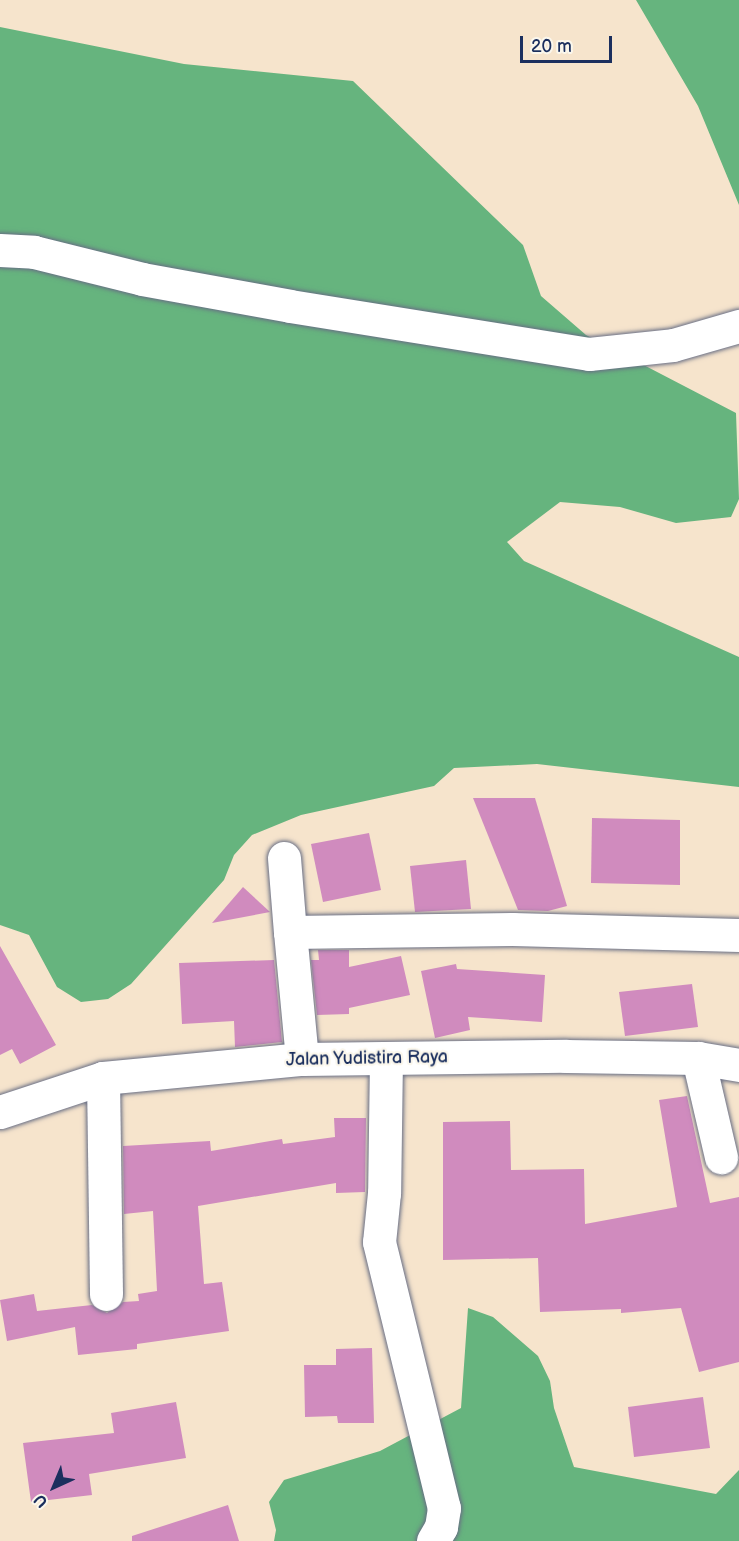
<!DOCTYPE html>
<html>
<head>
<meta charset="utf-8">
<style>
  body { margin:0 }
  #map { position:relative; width:739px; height:1541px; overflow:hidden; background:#f6e4cc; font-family:"Balsamiq Sans",sans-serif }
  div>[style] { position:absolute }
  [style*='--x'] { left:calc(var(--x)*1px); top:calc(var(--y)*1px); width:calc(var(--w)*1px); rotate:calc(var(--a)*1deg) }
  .forest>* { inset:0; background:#66b47e }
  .building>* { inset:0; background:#d08bbe }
  .roads { filter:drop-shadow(0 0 2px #686e84) drop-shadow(0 0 2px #686e84) }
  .minor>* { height:33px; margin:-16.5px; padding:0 16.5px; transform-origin:16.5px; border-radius:16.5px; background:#fff }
  .tertiary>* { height:33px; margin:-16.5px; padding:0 16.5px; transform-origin:16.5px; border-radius:16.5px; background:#fff }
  span { translate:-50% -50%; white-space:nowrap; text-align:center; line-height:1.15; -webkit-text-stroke:4.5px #fbf7ec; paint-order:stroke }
  .street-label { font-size:18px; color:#1b2f5e }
  .north { position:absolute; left:24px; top:1457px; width:60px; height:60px; -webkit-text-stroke:4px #fbf7ec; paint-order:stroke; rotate:224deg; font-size:16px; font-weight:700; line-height:24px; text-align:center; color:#1b2f5e }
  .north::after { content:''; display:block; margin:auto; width:21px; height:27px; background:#1b2f5e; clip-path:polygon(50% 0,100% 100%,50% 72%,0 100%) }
  .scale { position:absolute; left:520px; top:36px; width:92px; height:27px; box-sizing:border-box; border:3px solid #1b2f5e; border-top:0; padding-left:8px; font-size:18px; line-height:21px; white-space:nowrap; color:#1b2f5e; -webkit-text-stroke:4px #fbf7ec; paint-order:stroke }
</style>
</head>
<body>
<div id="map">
  <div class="forest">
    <i style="clip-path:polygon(636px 0,739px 0,739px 205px,698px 106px)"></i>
    <i style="clip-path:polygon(0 27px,184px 64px,353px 81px,523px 245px,541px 296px,586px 335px,736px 413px,739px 499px,731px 517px,676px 523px,620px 507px,560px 502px,507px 542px,524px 561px,739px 657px,739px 787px,537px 764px,454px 768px,434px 786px,301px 815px,252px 835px,234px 855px,224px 880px,131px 984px,108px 999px,81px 1002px,57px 987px,29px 935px,0 925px)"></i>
    <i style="clip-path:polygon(468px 1308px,493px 1317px,538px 1356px,550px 1381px,554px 1408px,574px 1467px,716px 1494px,739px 1470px,739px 1541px,274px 1541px,276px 1530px,269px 1502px,284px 1480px,380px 1451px,461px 1408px)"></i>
  </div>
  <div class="building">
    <i style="clip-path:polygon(473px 798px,535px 798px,567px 906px,548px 911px,518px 910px)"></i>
    <i style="clip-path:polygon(592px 818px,680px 820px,680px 885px,591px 883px)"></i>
    <i style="clip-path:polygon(369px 833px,381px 890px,323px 902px,311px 844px)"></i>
    <i style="clip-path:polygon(466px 860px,471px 909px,415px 912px,410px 866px)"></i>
    <i style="clip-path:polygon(243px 887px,270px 912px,212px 923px)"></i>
    <i style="clip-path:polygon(0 946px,56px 1045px,20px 1064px,12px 1049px,0 1055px)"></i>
    <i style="clip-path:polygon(318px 950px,349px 950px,349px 967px,401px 956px,410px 995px,349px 1008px,349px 1014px,317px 1015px,311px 960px,319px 960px)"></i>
    <i style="clip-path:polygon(274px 960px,282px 1042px,235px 1047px,234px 1021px,182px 1024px,179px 963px)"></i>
    <i style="clip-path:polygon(456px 964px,457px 969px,545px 975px,542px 1022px,468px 1017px,470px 1030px,435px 1038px,421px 971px)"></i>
    <i style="clip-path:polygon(692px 984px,698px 1027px,625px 1036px,619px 992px)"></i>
    <i style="clip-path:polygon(687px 1096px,710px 1203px,739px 1197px,739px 1362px,699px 1372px,681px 1308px,621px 1313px,621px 1309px,540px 1312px,538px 1258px,443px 1260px,443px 1122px,510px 1121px,511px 1170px,584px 1169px,585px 1224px,677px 1207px,659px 1100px)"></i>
    <i style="clip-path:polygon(334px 1118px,366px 1118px,365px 1192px,336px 1193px,336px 1183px,198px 1206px,204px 1284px,222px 1282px,229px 1331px,137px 1344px,137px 1349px,78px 1355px,75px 1327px,7px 1341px,0 1300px,34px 1294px,37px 1311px,92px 1305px,107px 1313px,123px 1302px,139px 1301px,138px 1294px,157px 1291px,153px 1211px,124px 1214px,123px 1146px,210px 1141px,211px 1151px,282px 1139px,283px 1144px,335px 1137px)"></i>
    <i style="clip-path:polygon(372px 1348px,374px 1423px,338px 1423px,337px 1416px,305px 1417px,304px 1365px,336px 1365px,336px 1349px)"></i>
    <i style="clip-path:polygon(703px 1397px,710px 1448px,634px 1457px,628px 1407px)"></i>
    <i style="clip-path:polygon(176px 1402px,186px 1458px,89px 1474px,92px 1495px,31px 1502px,23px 1443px,114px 1433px,111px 1413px)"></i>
    <i style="clip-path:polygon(228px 1505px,239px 1541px,132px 1541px,132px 1536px)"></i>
  </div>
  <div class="roads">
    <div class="minor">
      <i style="--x:0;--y:250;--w:34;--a:3"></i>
      <i style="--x:34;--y:252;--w:111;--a:14"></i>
      <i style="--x:142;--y:279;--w:150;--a:10.3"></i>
      <i style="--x:290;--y:306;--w:303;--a:9.1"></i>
      <i style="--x:589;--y:354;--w:84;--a:-6.1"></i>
      <i style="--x:673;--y:345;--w:69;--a:-16.1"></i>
      <i style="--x:284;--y:858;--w:74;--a:85.4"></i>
      <i style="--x:386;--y:1058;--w:135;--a:90.8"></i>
      <i style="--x:384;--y:1193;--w:49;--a:95.8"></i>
      <i style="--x:379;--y:1242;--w:274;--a:76.3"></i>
      <i style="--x:444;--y:1508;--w:19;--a:99"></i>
      <i style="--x:441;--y:1527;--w:16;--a:120"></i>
      <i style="--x:698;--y:1058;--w:102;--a:76.9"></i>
      <i style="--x:302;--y:1059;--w:128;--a:-95.4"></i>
      <i style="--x:290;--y:932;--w:222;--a:-0.8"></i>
      <i style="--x:512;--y:929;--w:227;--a:1.5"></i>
      <i style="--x:103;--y:1078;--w:216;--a:89.2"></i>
    </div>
    <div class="tertiary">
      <i style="--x:0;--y:1112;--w:108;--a:-18.3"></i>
      <i style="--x:103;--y:1078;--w:200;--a:-5.5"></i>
      <i style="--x:302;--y:1059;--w:264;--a:-0.7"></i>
      <i style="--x:566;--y:1056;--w:132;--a:0.9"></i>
      <i style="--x:698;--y:1058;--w:42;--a:9.7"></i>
    </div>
  </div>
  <div class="street-label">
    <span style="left:367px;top:1059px;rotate:-1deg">Jalan Yudistira Raya</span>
  </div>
  <div class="north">U</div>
  <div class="scale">20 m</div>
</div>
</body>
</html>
